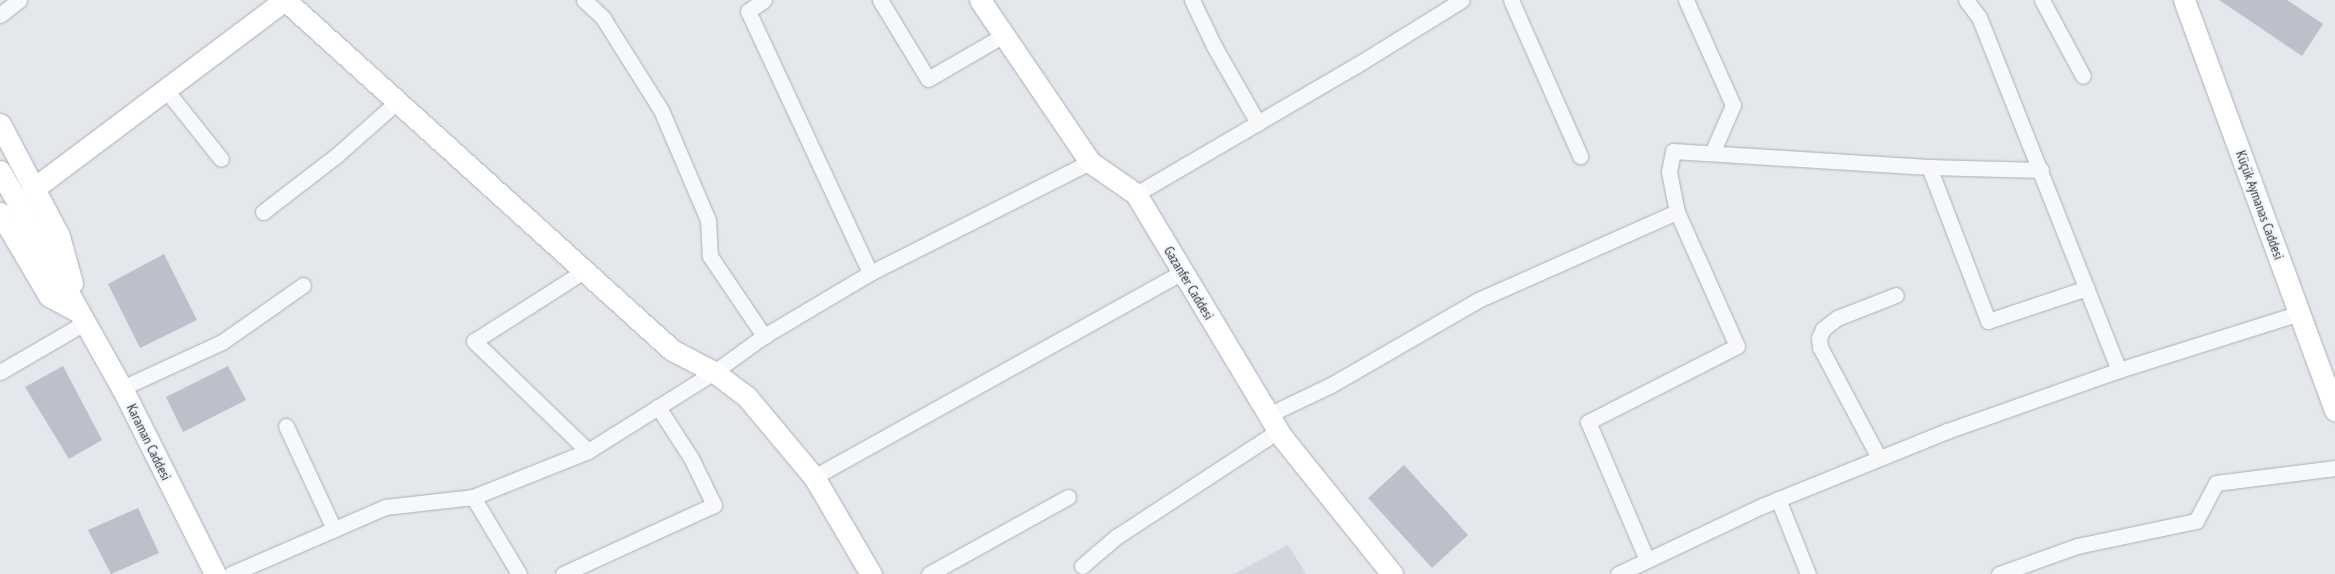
<!DOCTYPE html>
<html>
<head>
<meta charset="utf-8">
<style>
  body { margin:0 }
  #map { position:relative; width:2335px; height:574px; overflow:hidden; background:#e4e7ec; font-family:"PT Sans Narrow",sans-serif }
  div>[style] { position:absolute }
  [style*='--x'] { left:calc(var(--x)*1px); top:calc(var(--y)*1px); width:calc(var(--w)*1px); rotate:calc(var(--a)*1deg) }
  .built>* { inset:0; background:#d2d6de }
  .building>* { inset:0; background:#bbc0ca }
  .roads { filter:drop-shadow(0 0 1px #a9aeb7) drop-shadow(0 0 1px #a9aeb7) }
  .street>* { height:15px; margin:-7.5px; padding:0 7.5px; transform-origin:7.5px; border-radius:7.5px; background:#f7f8fa }
  .secondary>* { height:21px; margin:-10.5px; padding:0 10.5px; transform-origin:10.5px; border-radius:10.5px; background:#fff }
  span { translate:-50% -50%; white-space:nowrap; text-align:center; line-height:1.15; -webkit-text-stroke:5px #f4f6f9; paint-order:stroke }
  .street-label { font-size:14px; color:#2b3445 }
</style>
</head>
<body>
<div id="map">
  <div class="built">
    <i style="clip-path:polygon(1288px 545px,1306px 574px,1234px 574px)"></i>
  </div>
  <div class="building">
    <i style="clip-path:polygon(2219px 0,2287px 0,2323px 24px,2302px 56px)"></i>
    <i style="clip-path:polygon(164px 254px,197px 320px,140px 348px,108px 284px)"></i>
    <i style="clip-path:polygon(63px 366px,102px 440px,69px 459px,25px 387px)"></i>
    <i style="clip-path:polygon(228px 366px,246px 400px,183px 432px,166px 397px)"></i>
    <i style="clip-path:polygon(1404px 465px,1468px 535px,1432px 568px,1368px 498px)"></i>
    <i style="clip-path:polygon(138px 508px,159px 553px,111px 574px,88px 530px)"></i>
  </div>
  <div class="roads">
    <div class="street">
      <i style="--x:584;--y:0;--w:26;--a:43"></i>
      <i style="--x:603;--y:18;--w:109;--a:57.8"></i>
      <i style="--x:661;--y:110;--w:120;--a:66.9"></i>
      <i style="--x:708;--y:220;--w:36;--a:87"></i>
      <i style="--x:710;--y:256;--w:97;--a:56"></i>
      <i style="--x:764;--y:0;--w:19;--a:145"></i>
      <i style="--x:748;--y:11;--w:289;--a:65"></i>
      <i style="--x:880;--y:0;--w:92;--a:58.7"></i>
      <i style="--x:928;--y:79;--w:88;--a:-30.1"></i>
      <i style="--x:1192;--y:0;--w:51;--a:64.4"></i>
      <i style="--x:1214;--y:46;--w:89;--a:60.3"></i>
      <i style="--x:1511;--y:0;--w:171;--a:66.1"></i>
      <i style="--x:1686;--y:0;--w:115;--a:65.9"></i>
      <i style="--x:1733;--y:105;--w:52;--a:113.6"></i>
      <i style="--x:1966;--y:0;--w:21;--a:53"></i>
      <i style="--x:1979;--y:17;--w:380;--a:68.4"></i>
      <i style="--x:2042;--y:0;--w:86;--a:61.7"></i>
      <i style="--x:0;--y:15;--w:24;--a:-38"></i>
      <i style="--x:166;--y:90;--w:88;--a:51.4"></i>
      <i style="--x:1929;--y:167;--w:165;--a:69"></i>
      <i style="--x:1988;--y:321;--w:104;--a:-18.4"></i>
      <i style="--x:1136;--y:194;--w:256;--a:-30.3"></i>
      <i style="--x:1357;--y:65;--w:123;--a:-31.8"></i>
      <i style="--x:263;--y:212;--w:93;--a:-37.6"></i>
      <i style="--x:337;--y:155;--w:80;--a:-41.5"></i>
      <i style="--x:584;--y:271;--w:130;--a:147.5"></i>
      <i style="--x:474;--y:341;--w:158;--a:44"></i>
      <i style="--x:0;--y:372;--w:99;--a:-30.2"></i>
      <i style="--x:122;--y:388;--w:110;--a:-24.7"></i>
      <i style="--x:222;--y:342;--w:99;--a:-35.1"></i>
      <i style="--x:1268;--y:415;--w:70;--a:-25.5"></i>
      <i style="--x:1331;--y:385;--w:170;--a:-30"></i>
      <i style="--x:1478;--y:300;--w:218;--a:-23.9"></i>
      <i style="--x:1677;--y:212;--w:41;--a:-101.3"></i>
      <i style="--x:1669;--y:172;--w:21;--a:-79"></i>
      <i style="--x:1673;--y:151;--w:256;--a:3.6"></i>
      <i style="--x:1929;--y:167;--w:112;--a:1.5"></i>
      <i style="--x:286;--y:426;--w:114;--a:65"></i>
      <i style="--x:1879;--y:458;--w:126;--a:-118"></i>
      <i style="--x:1820;--y:347;--w:9;--a:-96"></i>
      <i style="--x:1819;--y:338;--w:10;--a:-66"></i>
      <i style="--x:1823;--y:329;--w:18;--a:-38"></i>
      <i style="--x:1837;--y:318;--w:63;--a:-21.3"></i>
      <i style="--x:814;--y:477;--w:421;--a:-29.1"></i>
      <i style="--x:473;--y:497;--w:90;--a:59.1"></i>
      <i style="--x:1778;--y:499;--w:81;--a:68.2"></i>
      <i style="--x:1647;--y:560;--w:150;--a:-113.1"></i>
      <i style="--x:1588;--y:422;--w:167;--a:-27"></i>
      <i style="--x:1737;--y:346;--w:147;--a:-114.1"></i>
      <i style="--x:1082;--y:566;--w:45;--a:-40.5"></i>
      <i style="--x:1116;--y:537;--w:194;--a:-33.2"></i>
      <i style="--x:231;--y:574;--w:168;--a:-23.5"></i>
      <i style="--x:385;--y:507;--w:89;--a:-6.5"></i>
      <i style="--x:473;--y:497;--w:124;--a:-21.8"></i>
      <i style="--x:588;--y:451;--w:149;--a:-32.1"></i>
      <i style="--x:714;--y:372;--w:62;--a:-35.8"></i>
      <i style="--x:764;--y:336;--w:123;--a:-30.7"></i>
      <i style="--x:870;--y:273;--w:246;--a:-26.8"></i>
      <i style="--x:563;--y:574;--w:166;--a:-24.6"></i>
      <i style="--x:714;--y:505;--w:52;--a:-116.1"></i>
      <i style="--x:691;--y:458;--w:61;--a:-122.9"></i>
      <i style="--x:929;--y:574;--w:159;--a:-29"></i>
      <i style="--x:1618;--y:574;--w:159;--a:-25.3"></i>
      <i style="--x:1762;--y:506;--w:200;--a:-22.1"></i>
      <i style="--x:1947;--y:431;--w:182;--a:-19.5"></i>
      <i style="--x:2119;--y:370;--w:190;--a:-17.5"></i>
      <i style="--x:1999;--y:574;--w:83;--a:-19.7"></i>
      <i style="--x:2077;--y:546;--w:122;--a:-11.9"></i>
      <i style="--x:2196;--y:521;--w:43;--a:-62.2"></i>
      <i style="--x:2216;--y:483;--w:120;--a:-7.2"></i>
    </div>
    <div class="secondary">
      <i style="--x:980;--y:0;--w:196;--a:55.8"></i>
      <i style="--x:1090;--y:162;--w:56;--a:34.8"></i>
      <i style="--x:1136;--y:194;--w:283;--a:59"></i>
      <i style="--x:1282;--y:437;--w:176;--a:51.2"></i>
      <i style="--x:2184;--y:0;--w:437;--a:69.8"></i>
      <i style="--x:0;--y:124;--w:127;--a:62.2"></i>
      <i style="--x:59;--y:236;--w:49;--a:74.5"></i>
      <i style="--x:0;--y:171;--w:249;--a:60.7"></i>
      <i style="--x:122;--y:388;--w:208;--a:63.4"></i>
      <i style="--x:33;--y:189;--w:315;--a:-36.9"></i>
      <i style="--x:285;--y:0;--w:522;--a:42.13"></i>
      <i style="--x:672;--y:350;--w:47;--a:27.6"></i>
      <i style="--x:714;--y:372;--w:41;--a:37.1"></i>
      <i style="--x:747;--y:397;--w:104;--a:50.1"></i>
      <i style="--x:814;--y:477;--w:113;--a:59.6"></i>
      <i style="--x:0;--y:213;--w:96;--a:59.4"></i>
      <i style="--x:49;--y:296;--w:34;--a:28"></i>
    </div>
  </div>
  <div class="street-label">
    <span style="left:2260px;top:205px;rotate:70deg">Küçük Aymanas Caddesi</span>
    <span style="left:1189px;top:283px;rotate:59deg">Gazanfer Caddesi</span>
    <span style="left:149px;top:442px;rotate:64deg">Karaman Caddesi</span>
  </div>
</div>
</body>
</html>
